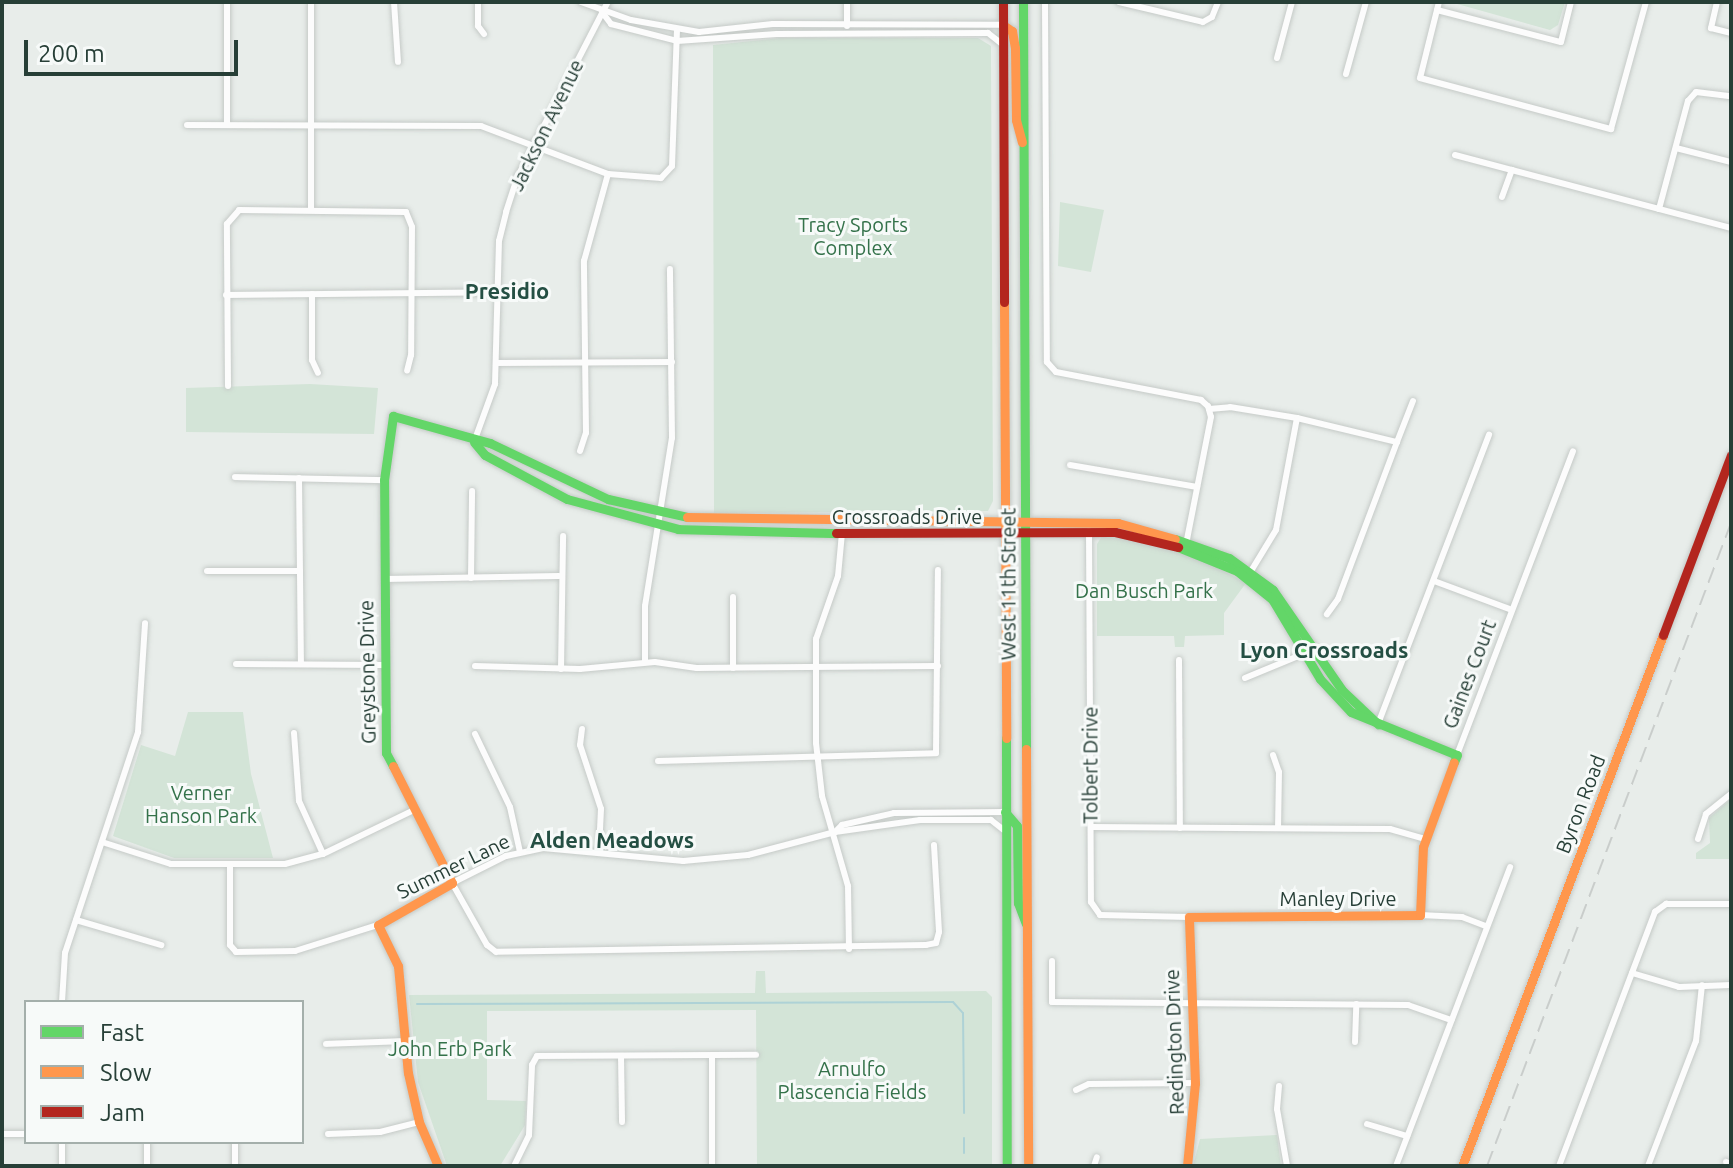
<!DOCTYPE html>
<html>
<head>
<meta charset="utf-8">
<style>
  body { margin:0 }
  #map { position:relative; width:1733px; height:1168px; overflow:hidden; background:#e8edea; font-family:Ubuntu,sans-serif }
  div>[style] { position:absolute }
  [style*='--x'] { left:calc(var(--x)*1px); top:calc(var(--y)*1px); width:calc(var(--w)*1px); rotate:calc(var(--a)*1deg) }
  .green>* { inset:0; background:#d3e4d7 }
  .stream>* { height:2px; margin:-1px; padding:0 1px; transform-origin:1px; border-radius:1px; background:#aed2d6 }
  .roads { filter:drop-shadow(0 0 2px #c5cac7) drop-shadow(0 0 2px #c5cac7) }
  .street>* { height:6px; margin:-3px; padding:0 3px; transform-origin:3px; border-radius:3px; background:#fcfcfc }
  .fast>* { height:9px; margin:-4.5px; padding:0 4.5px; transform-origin:4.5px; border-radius:4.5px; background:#63d668 }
  .slow>* { height:9px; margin:-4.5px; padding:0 4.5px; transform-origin:4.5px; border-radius:4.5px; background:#ff974d }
  .jam>* { height:9px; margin:-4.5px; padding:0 4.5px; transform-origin:4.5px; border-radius:4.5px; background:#b3261e }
  .rail>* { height:2px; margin-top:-1px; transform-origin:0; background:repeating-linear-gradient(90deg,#c9cdcb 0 16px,transparent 0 24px) }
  span { translate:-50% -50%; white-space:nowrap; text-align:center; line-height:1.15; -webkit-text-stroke:6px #f7faf9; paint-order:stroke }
  .street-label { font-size:20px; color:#273f37 }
  .park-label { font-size:20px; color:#34724a }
  .neighbourhood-label { font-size:22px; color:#244f43; font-weight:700 }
  .frame { position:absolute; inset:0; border:4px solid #273f37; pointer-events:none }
  .legend { position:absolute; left:24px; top:1000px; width:280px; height:144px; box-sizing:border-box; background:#f7faf9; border:2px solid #a4afab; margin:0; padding:10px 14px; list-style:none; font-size:24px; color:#273f37 }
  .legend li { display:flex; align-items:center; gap:16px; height:40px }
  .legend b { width:40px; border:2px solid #a4afab }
  .scale { position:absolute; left:24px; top:40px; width:214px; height:36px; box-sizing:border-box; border:4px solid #273f37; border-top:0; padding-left:10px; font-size:24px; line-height:28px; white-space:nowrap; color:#273f37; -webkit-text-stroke:6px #f7faf9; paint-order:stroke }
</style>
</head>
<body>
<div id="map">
  <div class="green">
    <i style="clip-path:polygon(1450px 2px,1565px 2px,1558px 25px,1550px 30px)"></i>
    <i style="clip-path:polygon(780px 38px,978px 38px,991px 46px,993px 501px,988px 511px,714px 513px,713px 45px)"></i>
    <i style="clip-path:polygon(1060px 202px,1104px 210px,1091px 272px,1058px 266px)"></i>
    <i style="clip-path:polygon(310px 384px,378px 388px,374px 434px,186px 432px,186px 388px)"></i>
    <i style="clip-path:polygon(1102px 536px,1136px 539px,1197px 557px,1246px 583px,1224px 613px,1224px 635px,1185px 636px,1184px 647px,1175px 647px,1174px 636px,1097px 636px,1097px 544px)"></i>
    <i style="clip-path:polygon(188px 712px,243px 712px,251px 774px,273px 858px,174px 858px,113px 836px,141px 745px,175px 756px)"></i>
    <i style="clip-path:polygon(1731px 799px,1731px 859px,1696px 859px,1696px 853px,1710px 843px,1709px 818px)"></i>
    <i style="clip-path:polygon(756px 971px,765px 971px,766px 993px,986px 991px,992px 997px,992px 1166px,757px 1166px,756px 1010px,487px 1011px,487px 1100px,526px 1101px,525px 1125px,500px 1166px,447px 1166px,418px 1082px,409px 995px,755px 993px)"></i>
    <i style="clip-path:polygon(1277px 1135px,1281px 1166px,1193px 1166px,1200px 1139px)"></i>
  </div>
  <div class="stream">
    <i style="--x:417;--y:1004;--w:536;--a:-0.21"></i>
    <i style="--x:953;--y:1002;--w:15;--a:48"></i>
    <i style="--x:963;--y:1013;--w:100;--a:89.4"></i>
    <i style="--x:964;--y:1138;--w:15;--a:90"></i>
  </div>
  <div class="roads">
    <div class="street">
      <i style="--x:227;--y:2;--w:122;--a:90"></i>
      <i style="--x:311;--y:2;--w:208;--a:90"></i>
      <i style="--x:394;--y:2;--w:60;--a:86.2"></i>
      <i style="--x:478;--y:2;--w:24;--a:90"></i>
      <i style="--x:478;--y:26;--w:10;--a:53"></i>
      <i style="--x:581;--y:2;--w:53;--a:19.8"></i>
      <i style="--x:631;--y:20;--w:69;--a:10"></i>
      <i style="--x:699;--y:32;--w:74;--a:-6.2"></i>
      <i style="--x:773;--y:24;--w:230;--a:0.2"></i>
      <i style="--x:847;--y:2;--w:24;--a:90"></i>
      <i style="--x:1045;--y:2;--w:360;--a:89.7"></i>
      <i style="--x:1047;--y:362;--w:13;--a:48"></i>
      <i style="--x:1056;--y:372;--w:148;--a:10.9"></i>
      <i style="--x:1201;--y:400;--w:9;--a:41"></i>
      <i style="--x:1208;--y:406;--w:11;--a:75"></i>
      <i style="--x:1211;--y:417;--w:130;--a:101.1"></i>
      <i style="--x:1119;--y:2;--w:86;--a:13.4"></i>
      <i style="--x:1203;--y:22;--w:10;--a:-29"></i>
      <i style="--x:1212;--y:17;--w:16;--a:-68"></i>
      <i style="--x:1439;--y:2;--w:78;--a:104"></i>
      <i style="--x:1420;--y:78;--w:198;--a:15"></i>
      <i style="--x:1611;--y:129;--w:132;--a:-74.6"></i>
      <i style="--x:1717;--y:2;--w:27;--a:103"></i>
      <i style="--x:1711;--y:28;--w:21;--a:14"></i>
      <i style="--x:1437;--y:10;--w:128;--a:14.5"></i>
      <i style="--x:1561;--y:42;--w:41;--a:-76"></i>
      <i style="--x:602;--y:12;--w:15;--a:53"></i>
      <i style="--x:611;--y:24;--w:68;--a:14.4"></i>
      <i style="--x:677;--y:41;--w:100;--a:-4"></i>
      <i style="--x:777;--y:34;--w:211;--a:-0.3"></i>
      <i style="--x:988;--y:33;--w:18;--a:38"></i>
      <i style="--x:1277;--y:58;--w:58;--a:-75"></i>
      <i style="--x:1346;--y:74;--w:75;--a:-74.5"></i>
      <i style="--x:187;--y:125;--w:294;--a:0.2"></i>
      <i style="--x:481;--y:126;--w:136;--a:20.7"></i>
      <i style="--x:608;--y:174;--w:53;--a:4.3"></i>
      <i style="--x:661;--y:178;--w:16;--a:-47"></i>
      <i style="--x:672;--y:166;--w:135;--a:-87.9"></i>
      <i style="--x:1676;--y:148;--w:57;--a:14.3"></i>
      <i style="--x:1455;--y:155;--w:285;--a:14.8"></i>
      <i style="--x:1502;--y:197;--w:29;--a:-70"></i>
      <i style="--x:1659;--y:209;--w:112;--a:-75"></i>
      <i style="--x:1688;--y:101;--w:12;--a:-48"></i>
      <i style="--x:1696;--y:92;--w:35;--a:7"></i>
      <i style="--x:312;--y:294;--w:66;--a:90"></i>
      <i style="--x:312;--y:360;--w:14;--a:65"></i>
      <i style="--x:226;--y:295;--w:271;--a:-0.6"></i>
      <i style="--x:498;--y:363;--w:174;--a:-0.3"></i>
      <i style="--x:228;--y:386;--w:162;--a:-90.4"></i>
      <i style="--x:227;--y:224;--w:18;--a:-49"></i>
      <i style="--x:239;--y:210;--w:167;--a:0.7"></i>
      <i style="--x:406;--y:212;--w:16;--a:68"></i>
      <i style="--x:412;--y:227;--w:128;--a:90.4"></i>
      <i style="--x:411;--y:355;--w:16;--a:104"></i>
      <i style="--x:1209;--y:409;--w:21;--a:-5"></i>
      <i style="--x:1230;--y:407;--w:68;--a:9.3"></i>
      <i style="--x:1297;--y:418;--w:103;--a:13.5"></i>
      <i style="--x:1397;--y:442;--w:168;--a:110.6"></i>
      <i style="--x:1338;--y:599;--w:19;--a:126"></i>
      <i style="--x:474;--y:442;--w:62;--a:-70.1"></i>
      <i style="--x:495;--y:384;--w:143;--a:-88.4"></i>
      <i style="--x:499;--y:241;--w:30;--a:-76"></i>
      <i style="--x:506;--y:212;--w:38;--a:-72"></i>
      <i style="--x:518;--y:176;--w:196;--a:-62.7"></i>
      <i style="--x:1397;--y:442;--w:44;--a:-68.7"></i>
      <i style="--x:580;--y:451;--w:19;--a:-72"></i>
      <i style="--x:586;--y:433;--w:172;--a:-90.7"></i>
      <i style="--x:584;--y:261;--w:90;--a:-74.6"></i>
      <i style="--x:1070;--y:465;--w:129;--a:9.8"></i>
      <i style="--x:235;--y:477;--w:149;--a:1.2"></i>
      <i style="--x:299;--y:478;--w:186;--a:89.4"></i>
      <i style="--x:1089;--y:531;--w:371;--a:89.7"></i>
      <i style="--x:1091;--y:902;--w:16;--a:55"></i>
      <i style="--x:1100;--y:915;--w:89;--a:1.3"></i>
      <i style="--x:842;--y:533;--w:43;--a:95.3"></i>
      <i style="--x:838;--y:576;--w:67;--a:109.2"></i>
      <i style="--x:816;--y:639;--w:104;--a:90"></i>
      <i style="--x:816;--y:743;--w:53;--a:83.5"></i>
      <i style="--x:822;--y:796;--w:94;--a:73.9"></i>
      <i style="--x:848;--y:886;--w:63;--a:89.1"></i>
      <i style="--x:207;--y:571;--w:93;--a:0"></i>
      <i style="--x:1248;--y:576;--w:54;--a:-58.7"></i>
      <i style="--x:1276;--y:530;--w:114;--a:-79.4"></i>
      <i style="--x:471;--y:578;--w:87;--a:-89.3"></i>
      <i style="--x:384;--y:579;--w:175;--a:-1"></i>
      <i style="--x:1434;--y:581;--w:83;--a:20.4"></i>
      <i style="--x:733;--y:597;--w:71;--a:90"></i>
      <i style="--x:1179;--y:660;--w:168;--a:89.7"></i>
      <i style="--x:645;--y:662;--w:56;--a:-90"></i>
      <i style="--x:645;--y:606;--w:170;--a:-80.9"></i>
      <i style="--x:672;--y:438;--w:169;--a:-90.7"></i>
      <i style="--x:236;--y:664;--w:147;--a:0.4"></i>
      <i style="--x:475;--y:666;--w:105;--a:1.6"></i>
      <i style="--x:580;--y:669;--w:75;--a:-5.3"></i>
      <i style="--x:655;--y:662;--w:42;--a:8.1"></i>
      <i style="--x:697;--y:668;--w:241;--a:-0.5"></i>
      <i style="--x:561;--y:669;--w:133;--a:-89.1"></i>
      <i style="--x:1245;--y:678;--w:76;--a:-22.5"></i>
      <i style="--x:1378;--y:724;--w:310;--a:-69"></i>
      <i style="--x:582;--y:729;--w:16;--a:97"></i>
      <i style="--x:580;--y:745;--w:67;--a:71.8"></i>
      <i style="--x:601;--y:809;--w:41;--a:92.8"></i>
      <i style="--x:294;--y:733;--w:68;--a:85.8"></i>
      <i style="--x:299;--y:801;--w:58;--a:65.6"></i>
      <i style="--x:475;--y:734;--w:81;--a:64.4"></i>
      <i style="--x:510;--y:807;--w:46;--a:77.5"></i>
      <i style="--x:1273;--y:755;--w:18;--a:71"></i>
      <i style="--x:1279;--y:772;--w:56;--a:91"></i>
      <i style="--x:1457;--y:755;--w:325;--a:-69.1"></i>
      <i style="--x:658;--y:761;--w:278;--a:-1.6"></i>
      <i style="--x:936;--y:753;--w:183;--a:-89.4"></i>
      <i style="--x:1091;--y:827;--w:299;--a:0.4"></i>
      <i style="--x:1390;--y:829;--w:37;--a:16"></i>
      <i style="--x:835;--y:832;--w:10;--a:-45"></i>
      <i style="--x:842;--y:825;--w:53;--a:-13"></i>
      <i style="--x:894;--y:813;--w:111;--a:-0.5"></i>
      <i style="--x:1698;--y:839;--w:26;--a:-72"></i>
      <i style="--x:1706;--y:814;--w:32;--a:-39"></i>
      <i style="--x:102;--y:842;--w:72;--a:17.7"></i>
      <i style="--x:171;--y:864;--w:114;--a:0"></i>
      <i style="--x:285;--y:864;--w:39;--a:-15"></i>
      <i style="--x:323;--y:854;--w:99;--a:-25.8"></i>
      <i style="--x:934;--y:845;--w:87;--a:86.7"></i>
      <i style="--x:939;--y:932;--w:11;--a:105"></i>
      <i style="--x:936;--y:943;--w:10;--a:169"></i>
      <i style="--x:926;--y:945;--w:430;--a:179.1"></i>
      <i style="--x:496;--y:952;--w:11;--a:-142"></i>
      <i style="--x:487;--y:945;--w:71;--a:-119.4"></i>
      <i style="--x:452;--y:883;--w:60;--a:-26.6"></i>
      <i style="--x:506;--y:856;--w:38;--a:-12"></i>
      <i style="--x:543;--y:848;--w:141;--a:5.3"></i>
      <i style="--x:683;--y:861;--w:65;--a:-5.3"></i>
      <i style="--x:748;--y:855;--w:90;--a:-14.8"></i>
      <i style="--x:835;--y:832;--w:86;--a:-8"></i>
      <i style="--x:920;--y:820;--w:71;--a:0"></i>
      <i style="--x:991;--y:820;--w:16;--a:38"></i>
      <i style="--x:230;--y:866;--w:79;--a:90"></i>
      <i style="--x:230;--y:945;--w:9;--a:49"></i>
      <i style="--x:236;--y:952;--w:59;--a:-1"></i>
      <i style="--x:295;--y:951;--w:87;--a:-17.4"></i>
      <i style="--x:1420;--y:915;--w:42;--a:2.7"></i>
      <i style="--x:1462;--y:917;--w:26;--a:21"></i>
      <i style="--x:76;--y:920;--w:89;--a:16.4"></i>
      <i style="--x:1052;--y:961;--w:41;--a:90"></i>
      <i style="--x:1052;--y:1002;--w:356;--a:0.5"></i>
      <i style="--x:1408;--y:1005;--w:46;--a:19.2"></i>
      <i style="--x:1632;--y:973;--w:49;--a:16.6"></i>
      <i style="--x:1679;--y:987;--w:52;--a:-2.2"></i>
      <i style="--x:62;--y:1002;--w:49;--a:-86.5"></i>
      <i style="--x:65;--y:953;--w:233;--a:-71.7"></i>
      <i style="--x:138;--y:732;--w:109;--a:-86.3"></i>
      <i style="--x:1355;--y:1042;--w:38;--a:-88"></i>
      <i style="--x:326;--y:1044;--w:77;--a:-2.2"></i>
      <i style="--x:621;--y:1056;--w:66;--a:89.1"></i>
      <i style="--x:1279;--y:1086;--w:23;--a:95"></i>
      <i style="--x:1277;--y:1109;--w:58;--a:80"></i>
      <i style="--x:1076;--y:1090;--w:14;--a:-25"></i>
      <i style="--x:1089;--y:1084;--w:106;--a:-0.5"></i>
      <i style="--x:1367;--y:1124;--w:42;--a:16.7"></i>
      <i style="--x:2;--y:1134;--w:24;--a:0"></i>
      <i style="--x:328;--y:1134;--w:52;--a:-2.2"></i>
      <i style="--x:380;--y:1132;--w:40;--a:-14.4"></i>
      <i style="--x:62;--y:1142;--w:24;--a:90"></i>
      <i style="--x:147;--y:1142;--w:24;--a:90"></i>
      <i style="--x:1726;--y:1162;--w:5;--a:22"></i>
      <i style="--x:235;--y:1166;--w:24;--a:-90"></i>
      <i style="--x:514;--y:1166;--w:34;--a:-64"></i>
      <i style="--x:529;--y:1135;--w:70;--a:-87.5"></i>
      <i style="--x:532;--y:1065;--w:10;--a:-61"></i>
      <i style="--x:537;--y:1056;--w:219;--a:-0.3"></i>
      <i style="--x:712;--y:1166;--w:111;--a:-90"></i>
      <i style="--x:1094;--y:1166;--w:9;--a:-72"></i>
      <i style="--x:1396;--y:1166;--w:320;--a:-69.1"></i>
      <i style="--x:1559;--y:1166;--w:272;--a:-69.3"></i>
      <i style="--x:1655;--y:912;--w:14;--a:-36"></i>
      <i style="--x:1666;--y:904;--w:65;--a:0"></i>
      <i style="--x:1648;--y:1166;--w:134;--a:-69"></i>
      <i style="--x:1696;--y:1041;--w:56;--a:-83.9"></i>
    </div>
    <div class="fast">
      <i style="--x:1023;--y:2;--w:747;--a:89.77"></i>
      <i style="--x:474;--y:442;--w:17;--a:50"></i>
      <i style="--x:485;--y:455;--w:93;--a:28.2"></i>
      <i style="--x:567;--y:499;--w:115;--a:15.1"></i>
      <i style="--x:678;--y:529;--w:158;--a:1.5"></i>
      <i style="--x:1175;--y:539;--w:57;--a:19.4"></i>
      <i style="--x:1229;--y:558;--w:54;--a:36"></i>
      <i style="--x:1273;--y:590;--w:121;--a:55.4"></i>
      <i style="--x:1342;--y:690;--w:50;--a:43.4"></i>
      <i style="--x:1178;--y:547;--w:64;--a:22.1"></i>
      <i style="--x:1237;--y:571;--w:45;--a:38.7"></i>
      <i style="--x:1272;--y:599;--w:93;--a:59"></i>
      <i style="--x:1320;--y:679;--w:45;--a:46.8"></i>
      <i style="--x:1351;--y:712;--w:114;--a:22.1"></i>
      <i style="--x:1457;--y:755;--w:8;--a:113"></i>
      <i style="--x:1006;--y:738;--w:428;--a:89.9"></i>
      <i style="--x:393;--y:766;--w:15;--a:-118"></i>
      <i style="--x:386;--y:753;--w:273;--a:-90.4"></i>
      <i style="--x:384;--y:480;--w:65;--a:-82"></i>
      <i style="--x:393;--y:416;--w:101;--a:15.6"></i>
      <i style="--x:490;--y:443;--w:131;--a:25.4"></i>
      <i style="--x:608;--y:499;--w:81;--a:12.8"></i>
      <i style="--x:1005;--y:812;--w:18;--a:49"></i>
      <i style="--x:1017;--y:826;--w:77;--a:89.3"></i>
      <i style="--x:1018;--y:903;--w:22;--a:69"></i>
    </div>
    <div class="slow">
      <i style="--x:1003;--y:25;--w:11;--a:34"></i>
      <i style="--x:1012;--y:31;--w:17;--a:80"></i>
      <i style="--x:1015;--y:48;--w:72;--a:89.2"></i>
      <i style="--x:1016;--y:120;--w:23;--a:75"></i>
      <i style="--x:1004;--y:302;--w:436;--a:89.7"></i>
      <i style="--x:687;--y:517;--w:431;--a:0.8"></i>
      <i style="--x:1118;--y:523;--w:59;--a:15.7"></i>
      <i style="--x:1026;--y:749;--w:417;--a:89.7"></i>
      <i style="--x:393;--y:766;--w:131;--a:63.2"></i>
      <i style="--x:452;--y:883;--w:85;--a:150.4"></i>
      <i style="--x:378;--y:925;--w:46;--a:64"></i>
      <i style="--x:398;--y:966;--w:107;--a:84.7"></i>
      <i style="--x:408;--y:1073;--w:50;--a:77.3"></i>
      <i style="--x:419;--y:1122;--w:48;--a:66.6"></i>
      <i style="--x:1187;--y:1166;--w:83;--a:-84.5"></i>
      <i style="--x:1195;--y:1083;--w:166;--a:-92.1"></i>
      <i style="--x:1189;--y:917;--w:231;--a:-0.5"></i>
      <i style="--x:1420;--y:915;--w:68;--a:-87.5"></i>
      <i style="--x:1423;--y:847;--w:90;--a:-70"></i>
      <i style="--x:1462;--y:1166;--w:568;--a:-69.27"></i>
    </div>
    <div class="jam">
      <i style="--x:1003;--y:2;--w:300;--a:89.8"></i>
      <i style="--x:836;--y:533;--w:279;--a:-0.2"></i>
      <i style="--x:1115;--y:532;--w:65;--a:13.4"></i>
      <i style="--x:1663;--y:635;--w:192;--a:-69.3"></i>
    </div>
  </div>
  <div class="rail">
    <i style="--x:1487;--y:1166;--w:688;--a:-69.22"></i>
  </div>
  <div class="street-label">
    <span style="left:546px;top:125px;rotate:-64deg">Jackson Avenue</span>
    <span style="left:907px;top:516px">Crossroads Drive</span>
    <span style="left:1008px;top:584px;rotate:-90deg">West 11th Street</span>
    <span style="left:367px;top:672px;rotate:-91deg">Greystone Drive</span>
    <span style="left:1469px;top:674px;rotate:-69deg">Gaines Court</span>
    <span style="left:1090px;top:765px;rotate:-90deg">Tolbert Drive</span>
    <span style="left:1580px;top:804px;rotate:-69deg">Byron Road</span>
    <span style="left:453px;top:866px;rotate:-26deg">Summer Lane</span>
    <span style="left:1338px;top:898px">Manley Drive</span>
    <span style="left:1174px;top:1042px;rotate:-92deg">Redington Drive</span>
  </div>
  <div class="park-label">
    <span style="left:853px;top:236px">Tracy Sports<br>Complex</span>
    <span style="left:1144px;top:590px">Dan Busch Park</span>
    <span style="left:201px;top:804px">Verner<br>Hanson Park</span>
    <span style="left:450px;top:1048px">John Erb Park</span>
    <span style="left:852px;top:1080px">Arnulfo<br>Plascencia Fields</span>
  </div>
  <div class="neighbourhood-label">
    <span style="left:507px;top:291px">Presidio</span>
    <span style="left:1324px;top:650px">Lyon Crossroads</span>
    <span style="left:612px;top:840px">Alden Meadows</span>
  </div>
  <div class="frame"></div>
  <ul class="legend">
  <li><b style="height:10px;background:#63d668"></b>Fast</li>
  <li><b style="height:10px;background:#ff974d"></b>Slow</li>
  <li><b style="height:10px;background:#b3261e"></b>Jam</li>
  </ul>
  <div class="scale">200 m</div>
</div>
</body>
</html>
